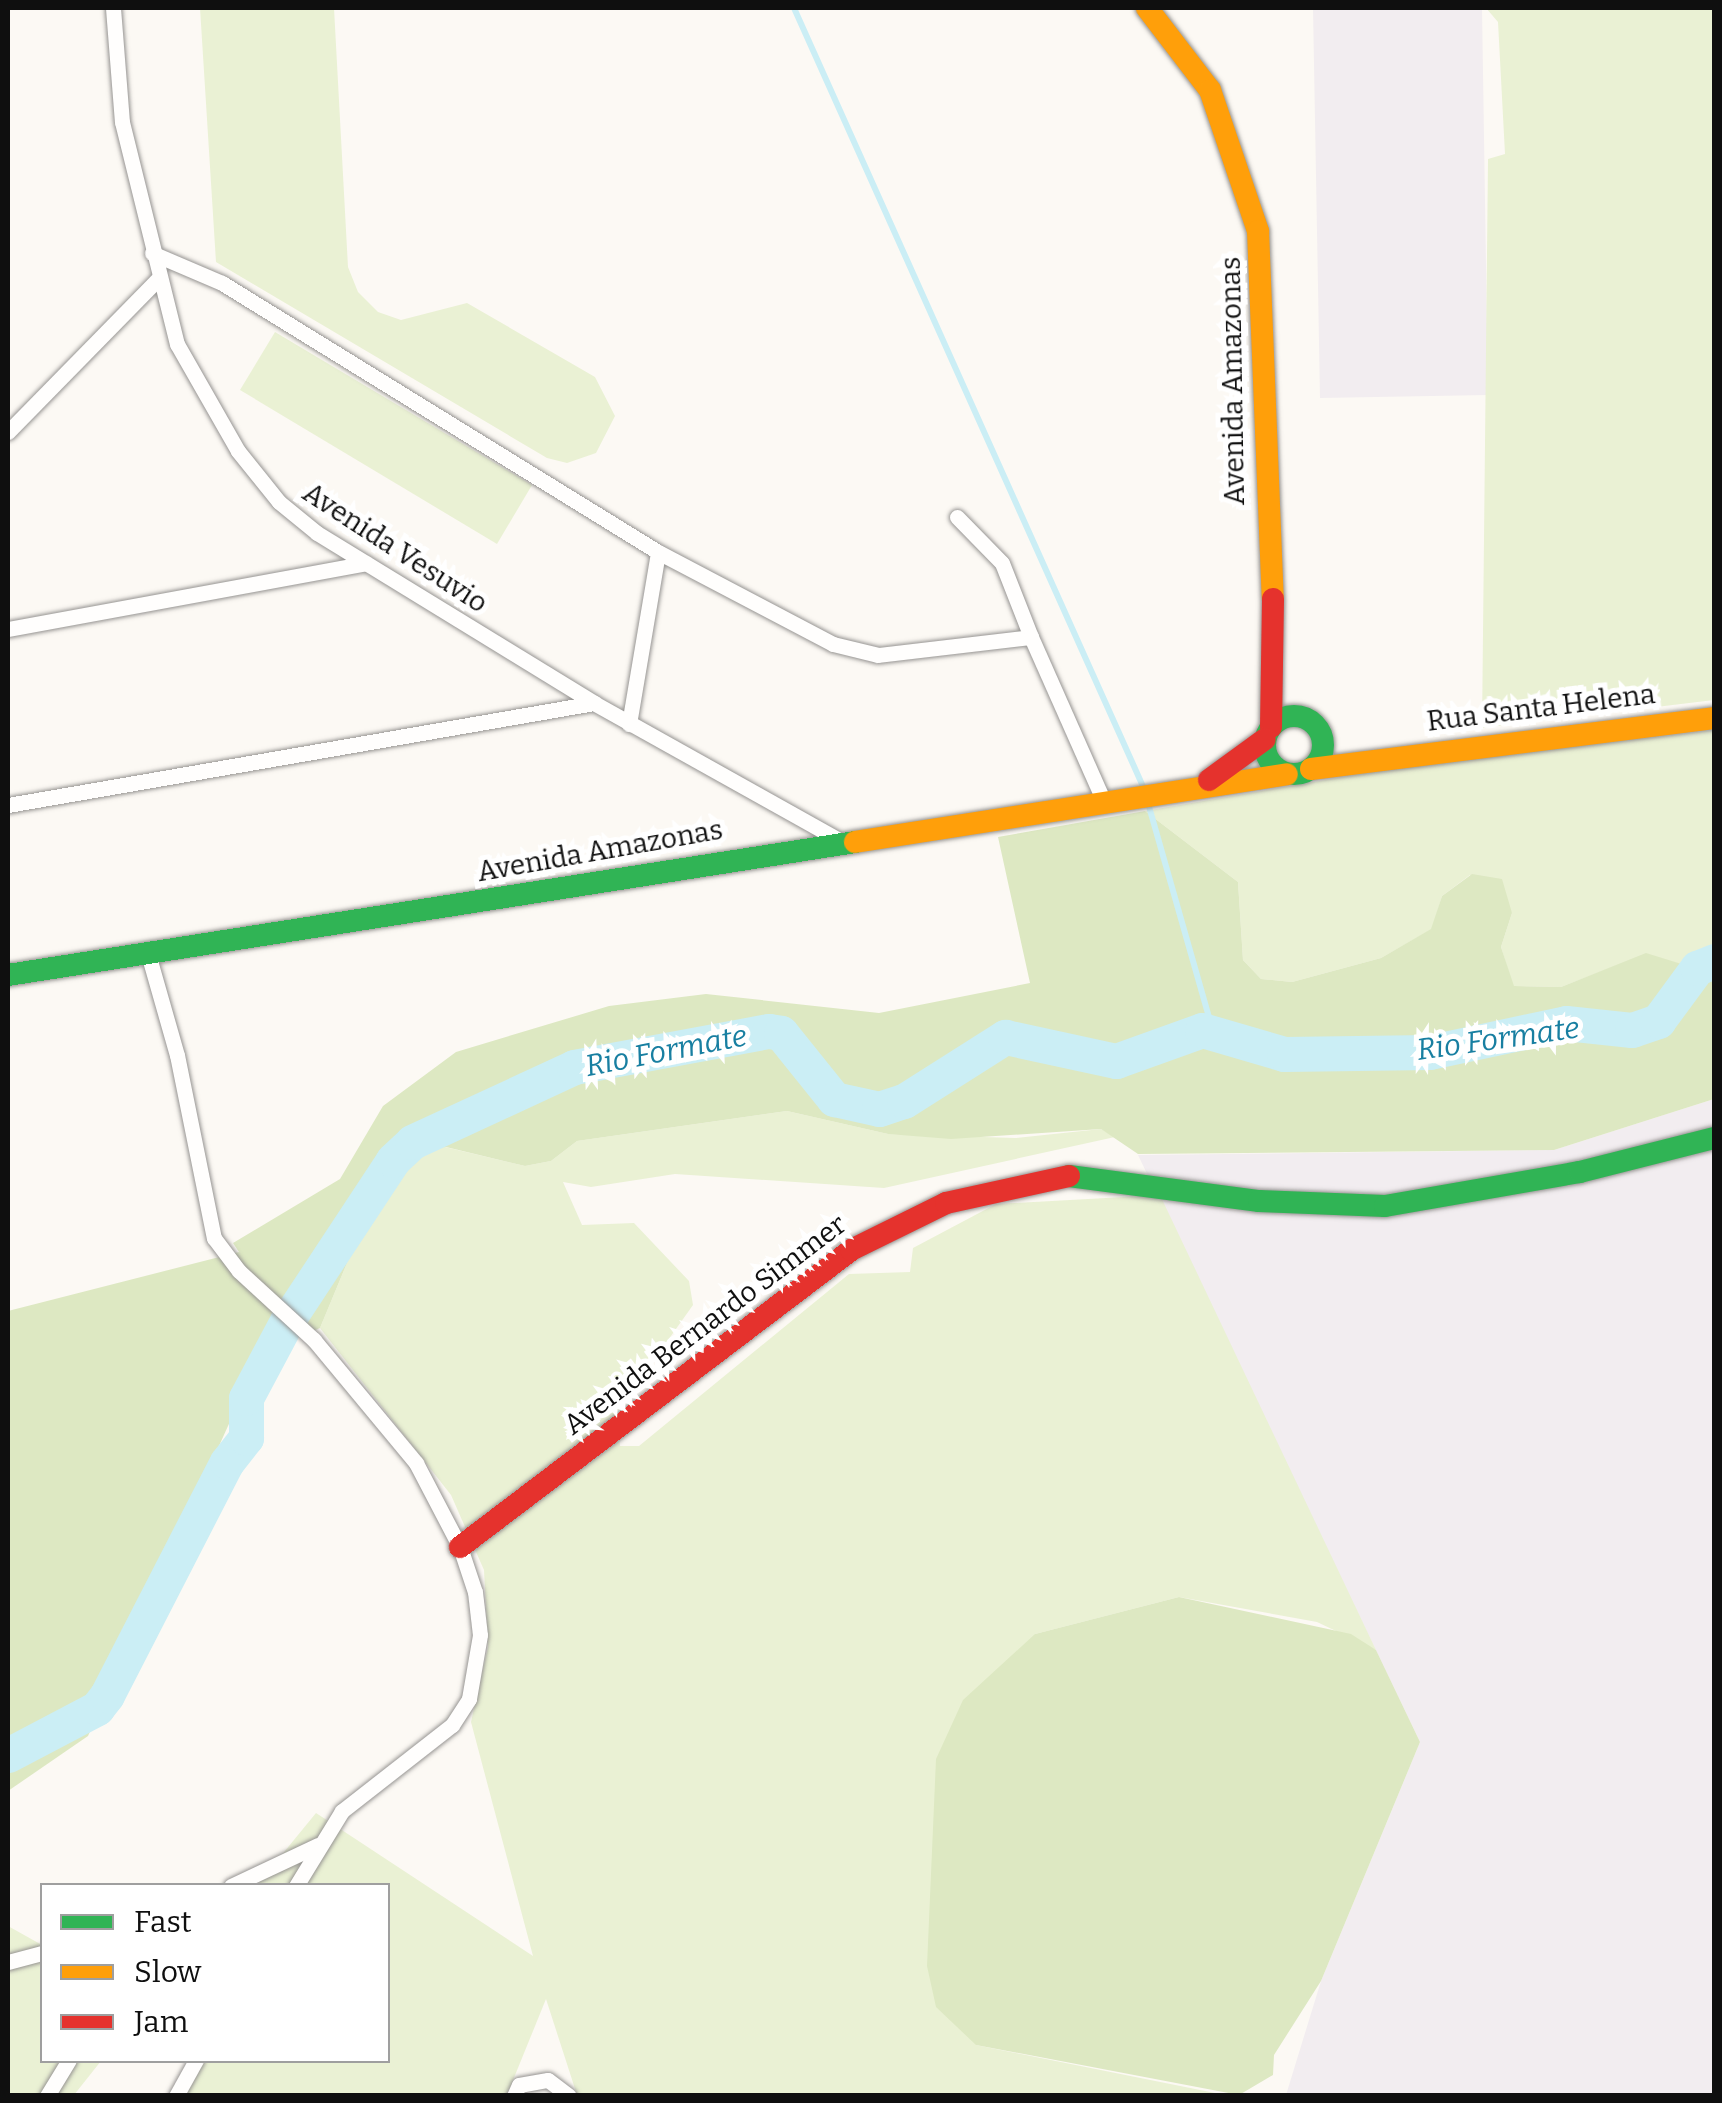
<!DOCTYPE html>
<html>
<head>
<meta charset="utf-8">
<style>
  body { margin:0 }
  #map { position:relative; width:1722px; height:2103px; overflow:hidden; background:#fcf9f4; font-family:Bitter,serif }
  div>[style] { position:absolute }
  [style*='--x'] { left:calc(var(--x)*1px); top:calc(var(--y)*1px); width:calc(var(--w)*1px); rotate:calc(var(--a)*1deg) }
  .industrial>* { inset:0; background:#f2edf0 }
  .green>* { inset:0; background:#eaf1d4 }
  .forest>* { inset:0; background:#dde8c2 }
  .stream>* { height:6px; margin:-3px; padding:0 3px; transform-origin:3px; border-radius:3px; background:#cbeef5 }
  .river>* { height:35px; margin:-17.5px; padding:0 17.5px; transform-origin:17.5px; border-radius:17.5px; background:#cbeef5 }
  .roads { filter:drop-shadow(0 0 2px #969492) drop-shadow(0 0 2px #969492) }
  .street>* { height:15px; margin:-7.5px; padding:0 7.5px; transform-origin:7.5px; border-radius:7.5px; background:#fffefd }
  .fast>* { height:22px; margin:-11px; padding:0 11px; transform-origin:11px; border-radius:11px; background:#30b455 }
  .fast>.ring { margin:-11px; padding:0; box-sizing:content-box; background:none; border:22px solid #30b455; border-radius:50% }
  .slow>* { height:22px; margin:-11px; padding:0 11px; transform-origin:11px; border-radius:11px; background:#ff9f0a }
  .jam>* { height:22px; margin:-11px; padding:0 11px; transform-origin:11px; border-radius:11px; background:#e5322d }
  span { translate:-50% -50%; white-space:nowrap; text-align:center; line-height:1.15; -webkit-text-stroke:10px #fff; paint-order:stroke }
  .street-label { font-size:28px; color:#0f0f0f }
  .water-label { font-size:30px; color:#187fa1; font-style:italic }
  .frame { position:absolute; inset:0; border:10px solid #0f0f0f; pointer-events:none }
  .legend { position:absolute; left:40px; top:1883px; width:350px; height:180px; box-sizing:border-box; background:#fff; border:2px solid #9f9f9f; margin:0; padding:12px 18px; list-style:none; font-size:30px; color:#0f0f0f }
  .legend li { display:flex; align-items:center; gap:20px; height:50px }
  .legend b { width:50px; border:2px solid #9f9f9f }
</style>
</head>
<body>
<div id="map">
  <div class="industrial">
    <i style="clip-path:polygon(1313px 8px,1482px 8px,1488px 395px,1320px 398px)"></i>
    <i style="clip-path:polygon(1714px 1099px,1714px 2095px,1286px 2095px,1321px 1981px,1420px 1742px,1138px 1155px,1554px 1150px)"></i>
  </div>
  <div class="green">
    <i style="clip-path:polygon(200px 8px,334px 8px,348px 267px,358px 292px,378px 312px,401px 320px,467px 303px,595px 377px,615px 416px,596px 453px,567px 463px,547px 458px,216px 262px)"></i>
    <i style="clip-path:polygon(1486px 8px,1714px 8px,1714px 700px,1482px 728px,1488px 159px,1505px 154px,1498px 22px)"></i>
    <i style="clip-path:polygon(275px 332px,532px 485px,497px 544px,240px 390px)"></i>
    <i style="clip-path:polygon(1714px 730px,1714px 974px,1646px 954px,1561px 987px,1513px 986px,1501px 947px,1512px 913px,1470px 875px,1442px 896px,1432px 929px,1381px 958px,1292px 982px,1261px 979px,1243px 960px,1238px 882px,1145px 811px,1401px 767px)"></i>
    <i style="clip-path:polygon(787px 1111px,888px 1134px,1015px 1138px,1101px 1129px,1115px 1137px,884px 1188px,675px 1174px,591px 1187px,563px 1182px,582px 1225px,634px 1223px,689px 1281px,693px 1305px,617px 1412px,620px 1446px,639px 1446px,849px 1274px,910px 1272px,913px 1248px,996px 1204px,1160px 1195px,1376px 1650px,1317px 1622px,1179px 1597px,1035px 1634px,976px 2045px,1225px 2095px,577px 2095px,546px 1999px,507px 2095px,175px 2096px,192px 2061px,388px 2060px,388px 1886px,257px 1885px,316px 1813px,533px 1956px,471px 1722px,488px 1647px,484px 1570px,451px 1495px,320px 1328px,379px 1186px,401px 1154px,445px 1147px,525px 1166px,551px 1161px,577px 1141px)"></i>
    <i style="clip-path:polygon(8px 1926px,42px 1945px,42px 2060px,101px 2061px,74px 2095px,8px 2095px)"></i>
  </div>
  <div class="forest">
    <i style="clip-path:polygon(1145px 811px,1238px 882px,1243px 960px,1261px 979px,1292px 982px,1381px 958px,1431px 929px,1442px 896px,1472px 874px,1502px 879px,1512px 913px,1501px 947px,1514px 986px,1561px 987px,1646px 953px,1714px 974px,1714px 1099px,1554px 1150px,1138px 1154px,1101px 1129px,951px 1139px,888px 1134px,787px 1111px,577px 1141px,551px 1161px,525px 1166px,446px 1147px,401px 1154px,379px 1186px,320px 1328px,311px 1332px,284px 1302px,88px 1736px,8px 1791px,8px 1311px,239px 1252px,233px 1243px,340px 1179px,383px 1106px,456px 1052px,609px 1006px,706px 994px,879px 1013px,1030px 983px,998px 837px)"></i>
    <i style="clip-path:polygon(1179px 1597px,1351px 1634px,1376px 1650px,1420px 1742px,1321px 1981px,1274px 2055px,1273px 2075px,1239px 2095px,976px 2045px,936px 2007px,927px 1966px,936px 1759px,963px 1700px,1035px 1634px)"></i>
  </div>
  <div class="stream">
    <i style="--x:794;--y:8;--w:858;--a:65.85"></i>
    <i style="--x:1148;--y:803;--w:223;--a:74.1"></i>
    <i style="--x:1209;--y:1017;--w:15;--a:106"></i>
  </div>
  <div class="river">
    <i style="--x:8;--y:1755;--w:101;--a:-27.8"></i>
    <i style="--x:97;--y:1708;--w:16;--a:-52"></i>
    <i style="--x:107;--y:1695;--w:262;--a:-62.8"></i>
    <i style="--x:227;--y:1462;--w:31;--a:-52"></i>
    <i style="--x:246;--y:1438;--w:40;--a:-90"></i>
    <i style="--x:246;--y:1398;--w:87;--a:-62"></i>
    <i style="--x:287;--y:1321;--w:193;--a:-56.6"></i>
    <i style="--x:393;--y:1160;--w:26;--a:-43"></i>
    <i style="--x:412;--y:1142;--w:179;--a:-24.8"></i>
    <i style="--x:574;--y:1067;--w:198;--a:-10.5"></i>
    <i style="--x:769;--y:1031;--w:12;--a:9"></i>
    <i style="--x:781;--y:1033;--w:85;--a:51.2"></i>
    <i style="--x:834;--y:1099;--w:46;--a:12.5"></i>
    <i style="--x:879;--y:1109;--w:26;--a:-18"></i>
    <i style="--x:904;--y:1101;--w:120;--a:-32.4"></i>
    <i style="--x:1005;--y:1037;--w:114;--a:12.2"></i>
    <i style="--x:1116;--y:1061;--w:91;--a:-19.8"></i>
    <i style="--x:1202;--y:1030;--w:85;--a:16.3"></i>
    <i style="--x:1284;--y:1054;--w:146;--a:-0.8"></i>
    <i style="--x:1430;--y:1052;--w:139;--a:-12"></i>
    <i style="--x:1566;--y:1023;--w:66;--a:6.1"></i>
    <i style="--x:1632;--y:1030;--w:28;--a:-19"></i>
    <i style="--x:1658;--y:1021;--w:66;--a:-53.7"></i>
    <i style="--x:1697;--y:968;--w:18;--a:-22"></i>
  </div>
  <div class="roads">
    <div class="street">
      <i style="--x:113;--y:8;--w:114;--a:85.5"></i>
      <i style="--x:122;--y:122;--w:229;--a:76.1"></i>
      <i style="--x:177;--y:344;--w:123;--a:60.3"></i>
      <i style="--x:238;--y:451;--w:65;--a:51.2"></i>
      <i style="--x:279;--y:502;--w:49;--a:39.2"></i>
      <i style="--x:317;--y:533;--w:325;--a:31.5"></i>
      <i style="--x:594;--y:703;--w:283;--a:29.2"></i>
      <i style="--x:152;--y:253;--w:76;--a:23.2"></i>
      <i style="--x:222;--y:283;--w:512;--a:31.67"></i>
      <i style="--x:8;--y:432;--w:214;--a:-45.6"></i>
      <i style="--x:957;--y:517;--w:64;--a:45.6"></i>
      <i style="--x:1002;--y:563;--w:79;--a:68.6"></i>
      <i style="--x:8;--y:629;--w:364;--a:-10.4"></i>
      <i style="--x:629;--y:724;--w:174;--a:-80.4"></i>
      <i style="--x:658;--y:552;--w:198;--a:27.7"></i>
      <i style="--x:833;--y:644;--w:46;--a:13.7"></i>
      <i style="--x:878;--y:655;--w:154;--a:-6.7"></i>
      <i style="--x:1031;--y:637;--w:183;--a:66.1"></i>
      <i style="--x:8;--y:805;--w:595;--a:-9.87"></i>
      <i style="--x:149;--y:957;--w:102;--a:74.1"></i>
      <i style="--x:177;--y:1055;--w:187;--a:78.6"></i>
      <i style="--x:214;--y:1238;--w:41;--a:52.9"></i>
      <i style="--x:239;--y:1271;--w:102;--a:42.6"></i>
      <i style="--x:314;--y:1340;--w:160;--a:50.3"></i>
      <i style="--x:416;--y:1463;--w:95;--a:62.4"></i>
      <i style="--x:460;--y:1547;--w:47;--a:71.6"></i>
      <i style="--x:475;--y:1592;--w:43;--a:83.4"></i>
      <i style="--x:480;--y:1635;--w:65;--a:99.8"></i>
      <i style="--x:469;--y:1699;--w:31;--a:123"></i>
      <i style="--x:452;--y:1725;--w:140;--a:142"></i>
      <i style="--x:342;--y:1811;--w:88;--a:121.5"></i>
      <i style="--x:231;--y:1886;--w:96;--a:-25.2"></i>
      <i style="--x:8;--y:1962;--w:35;--a:-15"></i>
      <i style="--x:47;--y:2096;--w:42;--a:-58.6"></i>
      <i style="--x:176;--y:2096;--w:41;--a:-60.9"></i>
      <i style="--x:514;--y:2096;--w:12;--a:-66"></i>
      <i style="--x:519;--y:2085;--w:29;--a:-10"></i>
      <i style="--x:548;--y:2080;--w:26;--a:37"></i>
    </div>
    <div class="fast">
      <i class="ring" style="left:1265px;top:716px;width:36px;height:36px"></i>
      <i style="--x:8;--y:975;--w:857;--a:-8.92"></i>
      <i style="--x:1069;--y:1176;--w:192;--a:7.5"></i>
      <i style="--x:1259;--y:1201;--w:126;--a:2.3"></i>
      <i style="--x:1385;--y:1206;--w:198;--a:-9.9"></i>
      <i style="--x:1580;--y:1172;--w:138;--a:-14.2"></i>
    </div>
    <div class="slow">
      <i style="--x:1147;--y:8;--w:103;--a:52.5"></i>
      <i style="--x:1210;--y:90;--w:149;--a:71.2"></i>
      <i style="--x:1258;--y:231;--w:368;--a:87.7"></i>
      <i style="--x:1311;--y:769;--w:406;--a:-7.2"></i>
      <i style="--x:855;--y:842;--w:437;--a:-8.9"></i>
    </div>
    <div class="jam">
      <i style="--x:1271;--y:727;--w:128;--a:-89.1"></i>
      <i style="--x:1209;--y:780;--w:69;--a:-36.2"></i>
      <i style="--x:460;--y:1547;--w:491;--a:-37.2"></i>
      <i style="--x:851;--y:1250;--w:106;--a:-26.3"></i>
      <i style="--x:946;--y:1203;--w:126;--a:-12.4"></i>
    </div>
  </div>
  <div class="street-label">
    <span style="left:1233px;top:381px;rotate:-91deg">Avenida Amazonas</span>
    <span style="left:395px;top:548px;rotate:33deg">Avenida Vesuvio</span>
    <span style="left:1541px;top:708px;rotate:-7deg">Rua Santa Helena</span>
    <span style="left:600px;top:851px;rotate:-10deg">Avenida Amazonas</span>
    <span style="left:705px;top:1325px;rotate:-37deg">Avenida Bernardo Simmer</span>
  </div>
  <div class="water-label">
    <span style="left:1498px;top:1039px;rotate:-8deg">Rio Formate</span>
    <span style="left:666px;top:1051px;rotate:-11deg">Rio Formate</span>
  </div>
  <div class="frame"></div>
  <ul class="legend">
  <li><b style="height:12px;background:#30b455"></b>Fast</li>
  <li><b style="height:12px;background:#ff9f0a"></b>Slow</li>
  <li><b style="height:12px;background:#e5322d"></b>Jam</li>
  </ul>
</div>
</body>
</html>
